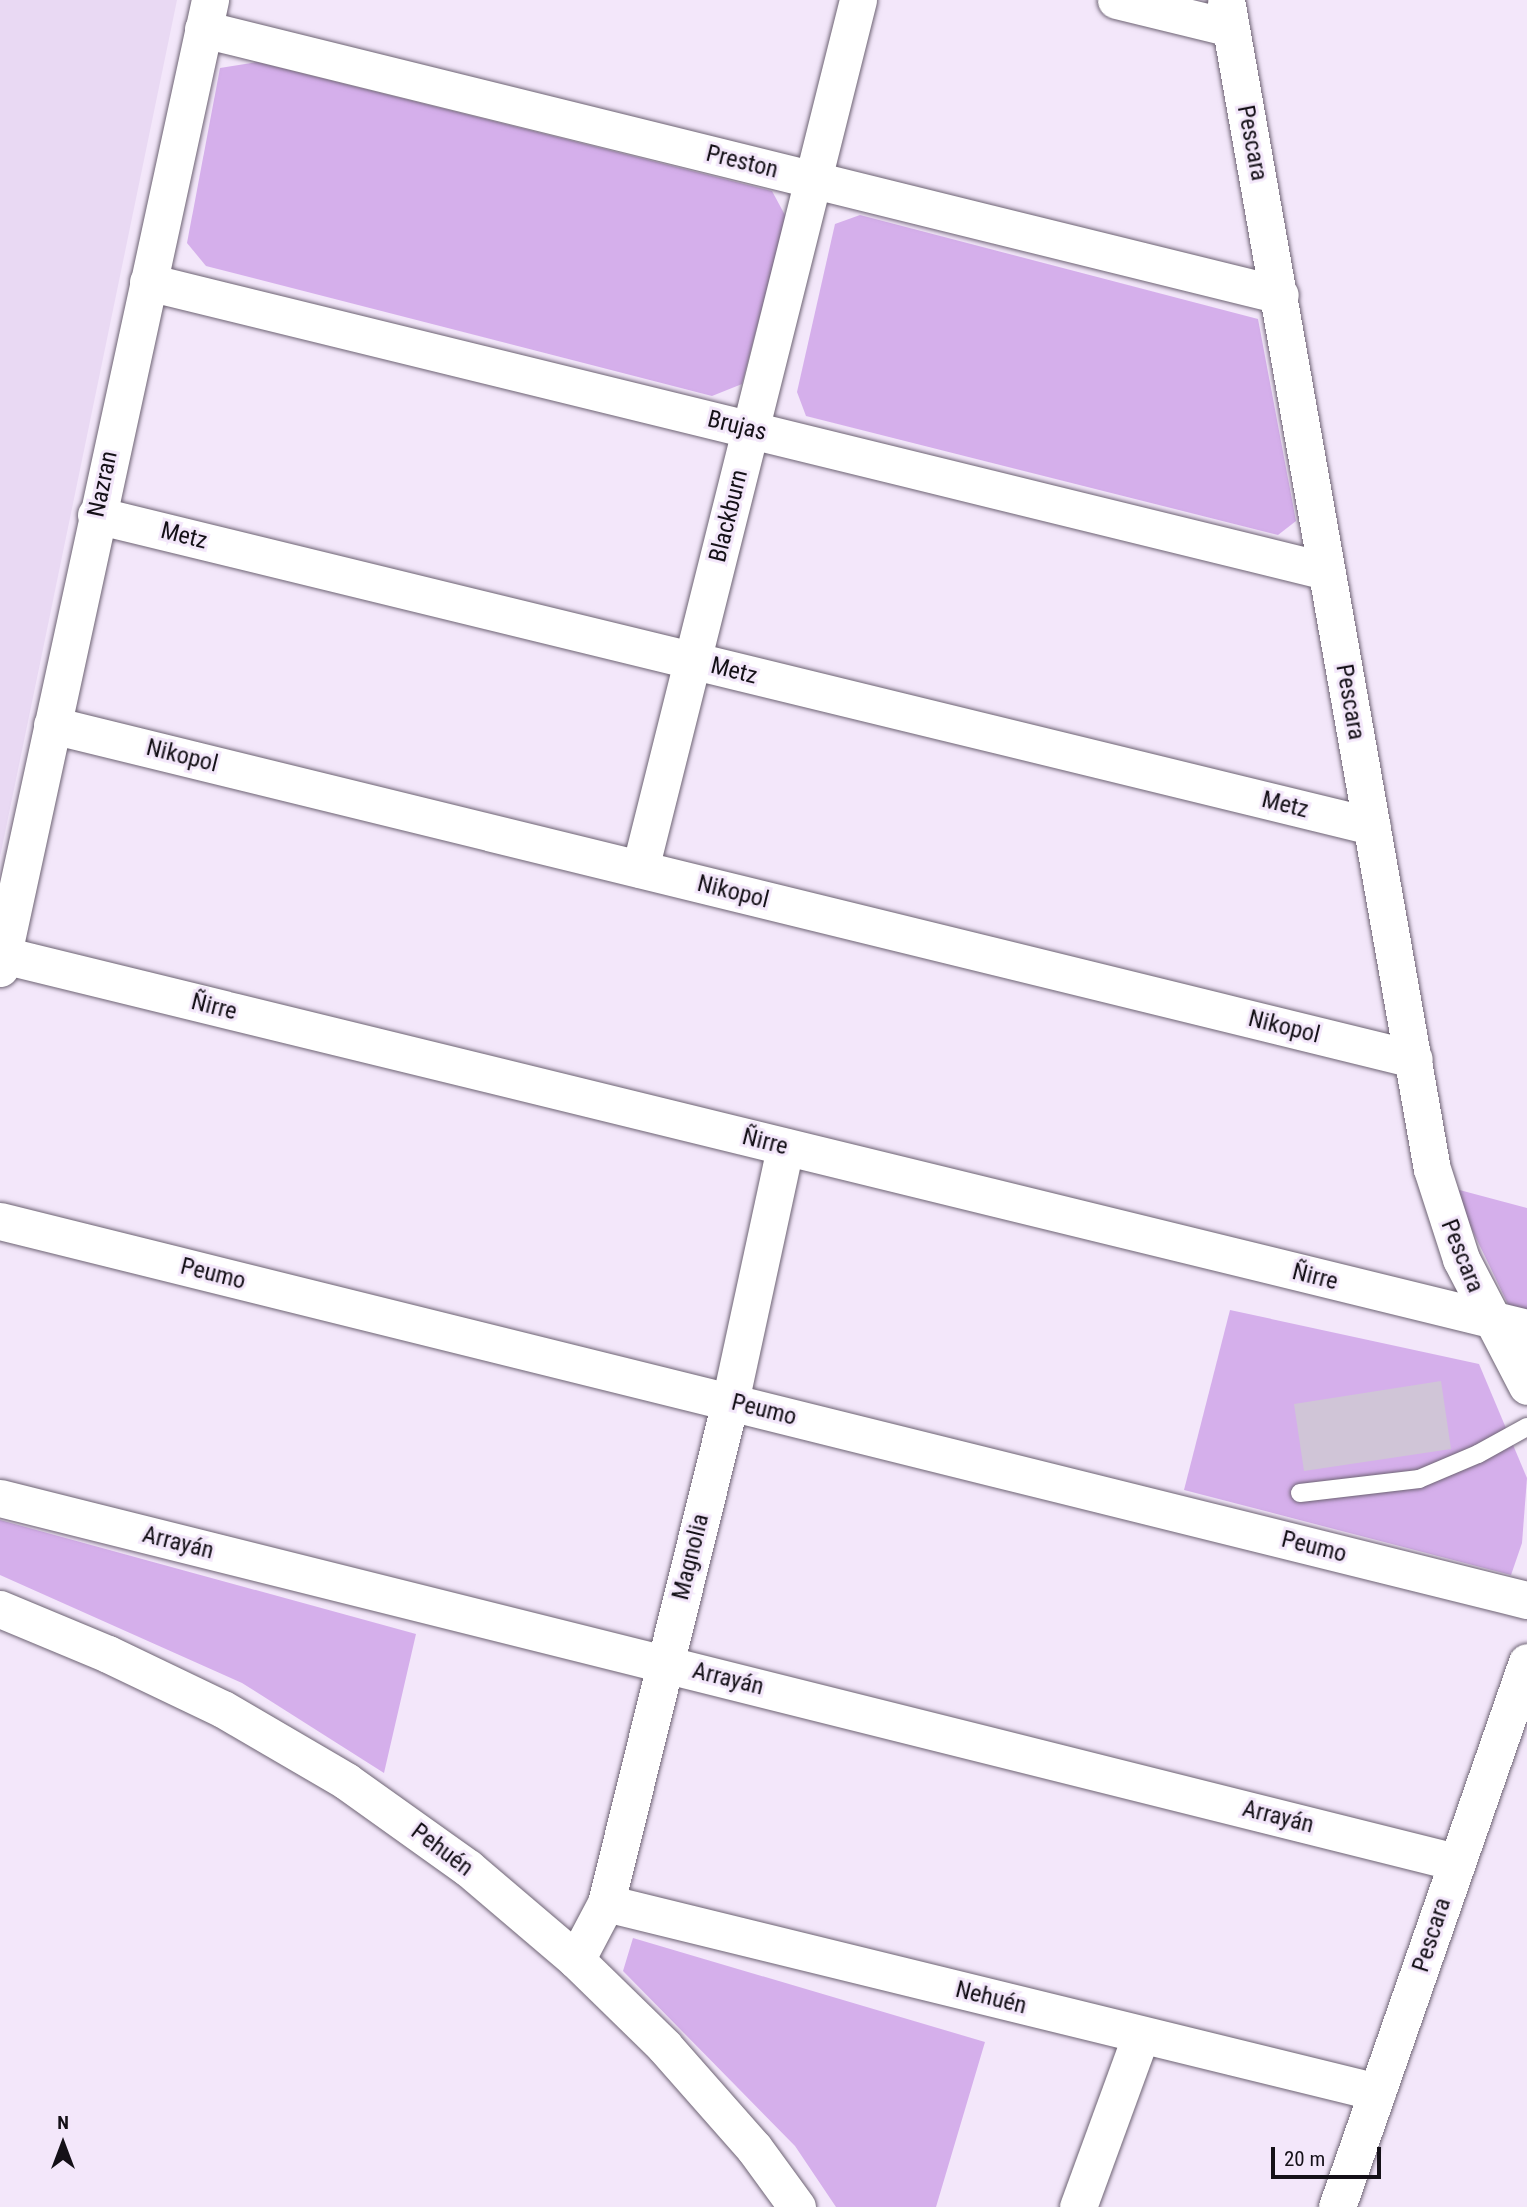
<!DOCTYPE html>
<html>
<head>
<meta charset="utf-8">
<style>
  body { margin:0 }
  #map { position:relative; width:1527px; height:2207px; overflow:hidden; background:#f3e7fa; font-family:"Roboto Condensed",sans-serif }
  div>[style] { position:absolute }
  [style*='--x'] { left:calc(var(--x)*1px); top:calc(var(--y)*1px); width:calc(var(--w)*1px); rotate:calc(var(--a)*1deg) }
  .built>* { inset:0; background:#e9d9f3 }
  .green>* { inset:0; background:#d5afeb }
  .building>* { inset:0; background:#d0c5d7 }
  .roads { filter:drop-shadow(0 0 2px #6d6373) drop-shadow(0 0 2px #6d6373) }
  .lane>* { height:18px; margin:-9px; padding:0 9px; transform-origin:9px; border-radius:9px; background:#fff }
  .street>* { height:37px; margin:-18.5px; padding:0 18.5px; transform-origin:18.5px; border-radius:18.5px; background:#fff }
  span { translate:-50% -50%; white-space:nowrap; text-align:center; line-height:1.15; -webkit-text-stroke:6px #f3e7fa; paint-order:stroke }
  .street-label { font-size:24px; color:#141017 }
  .north { position:absolute; left:28px; top:2109px; width:70px; height:70px; -webkit-text-stroke:5px #f3e7fa; paint-order:stroke; rotate:0deg; font-size:19px; font-weight:700; line-height:28px; text-align:center; color:#141017 }
  .north::after { content:''; display:block; margin:auto; width:24px; height:32px; background:#141017; clip-path:polygon(50% 0,100% 100%,50% 72%,0 100%) }
  .scale { position:absolute; left:1271px; top:2147px; width:110px; height:32px; box-sizing:border-box; border:4px solid #141017; border-top:0; padding-left:9px; font-size:21px; line-height:24px; white-space:nowrap; color:#141017; -webkit-text-stroke:5px #f3e7fa; paint-order:stroke }
</style>
</head>
<body>
<div id="map">
  <div class="built">
    <i style="clip-path:polygon(0 0,177px 0,0 857px)"></i>
  </div>
  <div class="green">
    <i style="clip-path:polygon(257px 62px,772px 191px,786px 217px,742px 384px,712px 396px,206px 266px,187px 243px,220px 68px)"></i>
    <i style="clip-path:polygon(860px 215px,1258px 319px,1296px 521px,1278px 535px,806px 416px,797px 392px,835px 224px)"></i>
    <i style="clip-path:polygon(1452px 1188px,1527px 1208px,1527px 1346px,1518px 1325px)"></i>
    <i style="clip-path:polygon(1230px 1310px,1479px 1364px,1527px 1478px,1522px 1543px,1511px 1575px,1184px 1490px)"></i>
    <i style="clip-path:polygon(0 1520px,416px 1634px,384px 1773px,242px 1683px,0 1575px)"></i>
    <i style="clip-path:polygon(633px 1938px,985px 2042px,936px 2207px,836px 2207px,795px 2146px,623px 1971px)"></i>
  </div>
  <div class="building">
    <i style="clip-path:polygon(1441px 1381px,1451px 1449px,1304px 1471px,1294px 1404px)"></i>
  </div>
  <div class="roads">
    <div class="lane">
      <i style="--x:1300;--y:1493;--w:120;--a:-6.7"></i>
      <i style="--x:1419;--y:1479;--w:64;--a:-23"></i>
      <i style="--x:1478;--y:1454;--w:56;--a:-28.9"></i>
    </div>
    <div class="street">
      <i style="--x:1116;--y:0;--w:118;--a:13.7"></i>
      <i style="--x:1226;--y:0;--w:1187;--a:80.01"></i>
      <i style="--x:1432;--y:1169;--w:95;--a:72.1"></i>
      <i style="--x:1461;--y:1259;--w:143;--a:62.5"></i>
      <i style="--x:203;--y:29;--w:1109;--a:13.87"></i>
      <i style="--x:148;--y:282;--w:1213;--a:13.78"></i>
      <i style="--x:96;--y:515;--w:1313;--a:13.7"></i>
      <i style="--x:52;--y:725;--w:1402;--a:13.78"></i>
      <i style="--x:640;--y:869;--w:896;--a:-75.92"></i>
      <i style="--x:3;--y:955;--w:1569;--a:13.75"></i>
      <i style="--x:0;--y:968;--w:991;--a:-77.76"></i>
      <i style="--x:0;--y:1221;--w:1573;--a:13.94"></i>
      <i style="--x:0;--y:1498;--w:1501;--a:14.04"></i>
      <i style="--x:0;--y:1609;--w:117;--a:22.6"></i>
      <i style="--x:108;--y:1654;--w:127;--a:25.6"></i>
      <i style="--x:223;--y:1709;--w:143;--a:30.3"></i>
      <i style="--x:346;--y:1781;--w:150;--a:35.5"></i>
      <i style="--x:468;--y:1868;--w:142;--a:40.4"></i>
      <i style="--x:576;--y:1960;--w:123;--a:44.3"></i>
      <i style="--x:664;--y:2046;--w:136;--a:48.6"></i>
      <i style="--x:754;--y:2148;--w:73;--a:53.9"></i>
      <i style="--x:606;--y:1903;--w:794;--a:13.77"></i>
      <i style="--x:576;--y:1960;--w:64;--a:-62.2"></i>
      <i style="--x:606;--y:1903;--w:516;--a:-76.1"></i>
      <i style="--x:730;--y:1402;--w:261;--a:-77.8"></i>
      <i style="--x:1078;--y:2207;--w:183;--a:-69.9"></i>
      <i style="--x:1337;--y:2207;--w:577;--a:-70.78"></i>
    </div>
  </div>
  <div class="street-label">
    <span style="left:1252px;top:143px;rotate:79deg">Pescara</span>
    <span style="left:742px;top:162px;rotate:14deg">Preston</span>
    <span style="left:737px;top:426px;rotate:14deg">Brujas</span>
    <span style="left:103px;top:484px;rotate:-78deg">Nazran</span>
    <span style="left:729px;top:516px;rotate:-76deg">Blackburn</span>
    <span style="left:184px;top:536px;rotate:14deg">Metz</span>
    <span style="left:734px;top:671px;rotate:14deg">Metz</span>
    <span style="left:1350px;top:702px;rotate:80deg">Pescara</span>
    <span style="left:182px;top:756px;rotate:14deg">Nikopol</span>
    <span style="left:1285px;top:805px;rotate:14deg">Metz</span>
    <span style="left:733px;top:892px;rotate:14deg">Nikopol</span>
    <span style="left:214px;top:1007px;rotate:14deg">Ñirre</span>
    <span style="left:1284px;top:1027px;rotate:14deg">Nikopol</span>
    <span style="left:765px;top:1142px;rotate:14deg">Ñirre</span>
    <span style="left:1462px;top:1256px;rotate:68deg">Pescara</span>
    <span style="left:213px;top:1274px;rotate:14deg">Peumo</span>
    <span style="left:1315px;top:1277px;rotate:14deg">Ñirre</span>
    <span style="left:764px;top:1410px;rotate:14deg">Peumo</span>
    <span style="left:178px;top:1543px;rotate:14deg">Arrayán</span>
    <span style="left:1314px;top:1547px;rotate:14deg">Peumo</span>
    <span style="left:691px;top:1557px;rotate:-76deg">Magnolia</span>
    <span style="left:728px;top:1679px;rotate:14deg">Arrayán</span>
    <span style="left:1278px;top:1817px;rotate:14deg">Arrayán</span>
    <span style="left:442px;top:1850px;rotate:37deg">Pehuén</span>
    <span style="left:1432px;top:1935px;rotate:-72deg">Pescara</span>
    <span style="left:991px;top:1998px;rotate:14deg">Nehuén</span>
  </div>
  <div class="north">N</div>
  <div class="scale">20 m</div>
</div>
</body>
</html>
